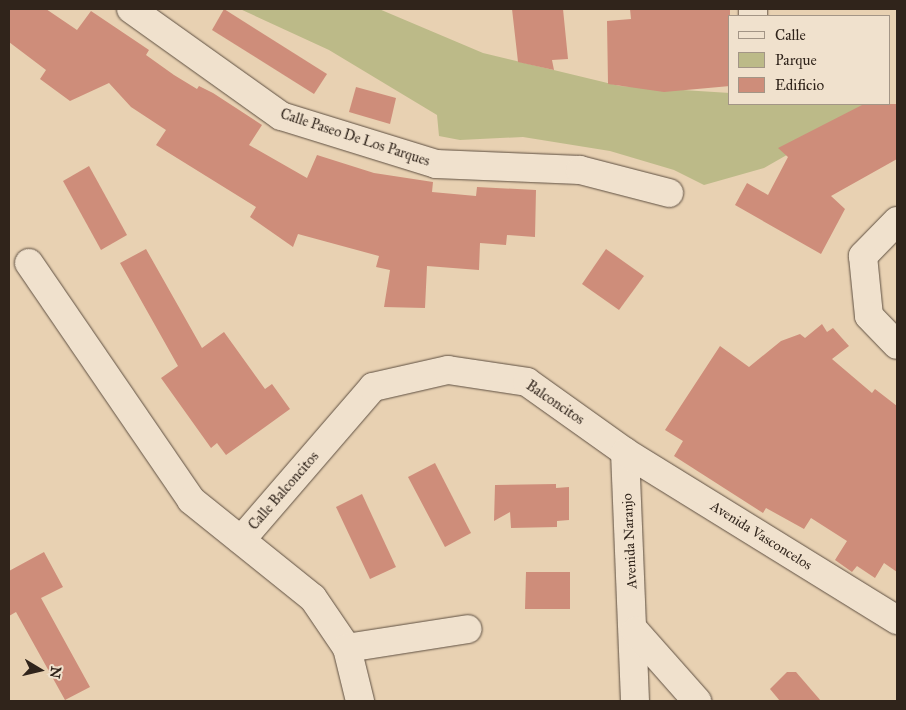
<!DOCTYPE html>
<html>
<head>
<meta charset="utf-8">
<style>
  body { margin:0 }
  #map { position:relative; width:906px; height:710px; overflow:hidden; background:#e8d1b2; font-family:"IM FELL Great Primer",serif }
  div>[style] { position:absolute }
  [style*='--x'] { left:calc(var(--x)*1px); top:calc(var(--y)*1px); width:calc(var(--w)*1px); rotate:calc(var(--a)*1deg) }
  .green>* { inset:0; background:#bcba88 }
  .building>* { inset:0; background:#ce8d7a }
  .roads { filter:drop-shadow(0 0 1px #5e4f41) drop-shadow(0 0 1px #5e4f41) }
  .minor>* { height:28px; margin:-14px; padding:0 14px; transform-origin:14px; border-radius:14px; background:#f0e1cd }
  span { translate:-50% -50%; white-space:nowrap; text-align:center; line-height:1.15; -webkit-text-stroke:4px #f0e1cd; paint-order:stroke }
  .street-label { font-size:14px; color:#30241b }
  .frame { position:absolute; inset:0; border:10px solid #30241b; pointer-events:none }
  .legend { position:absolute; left:728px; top:15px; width:162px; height:90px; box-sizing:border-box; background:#f0e1cd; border:1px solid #a39586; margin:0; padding:6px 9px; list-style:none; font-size:15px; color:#30241b }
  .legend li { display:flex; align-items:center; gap:10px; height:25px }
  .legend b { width:25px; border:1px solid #a39586 }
  .north { position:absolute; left:15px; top:645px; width:50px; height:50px; -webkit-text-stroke:4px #f0e1cd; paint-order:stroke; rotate:99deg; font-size:14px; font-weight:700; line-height:20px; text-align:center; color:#30241b }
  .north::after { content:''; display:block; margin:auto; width:18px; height:22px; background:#30241b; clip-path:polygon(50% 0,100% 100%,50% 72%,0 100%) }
</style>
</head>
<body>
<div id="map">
  <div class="green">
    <i style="clip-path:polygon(240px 9px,379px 9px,483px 53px,620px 86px,730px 93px,730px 104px,876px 104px,764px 168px,704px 185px,674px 170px,610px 151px,523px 137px,460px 140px,439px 136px,437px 115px,329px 50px)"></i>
  </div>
  <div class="building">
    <i style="clip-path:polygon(9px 9px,46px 9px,77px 30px,91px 11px,149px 50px,146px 55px,174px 75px,197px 89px,199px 86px,213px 93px,262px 125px,249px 145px,307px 178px,317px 155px,374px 173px,433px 182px,432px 192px,476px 196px,477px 187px,536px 190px,535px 237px,507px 235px,506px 245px,480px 243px,479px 270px,427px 266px,425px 308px,384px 307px,390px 270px,376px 267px,379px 256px,298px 234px,293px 247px,250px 217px,256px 207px,156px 145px,166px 130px,131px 107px,109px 83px,70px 101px,40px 79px,46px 70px,9px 42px)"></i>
    <i style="clip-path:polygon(224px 9px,327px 74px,314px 94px,212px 30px)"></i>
    <i style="clip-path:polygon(512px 9px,563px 9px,568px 59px,552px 60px,554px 70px,518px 62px)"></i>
    <i style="clip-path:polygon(630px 9px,730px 9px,730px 86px,664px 92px,608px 84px,607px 21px,631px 19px)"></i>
    <i style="clip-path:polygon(356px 87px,396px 98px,390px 124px,349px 112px)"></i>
    <i style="clip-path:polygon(864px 104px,897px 104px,897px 159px,831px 196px,845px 209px,821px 254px,735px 205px,747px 183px,768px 195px,788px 157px,778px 148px)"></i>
    <i style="clip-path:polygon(89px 166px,127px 235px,101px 250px,63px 181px)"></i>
    <i style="clip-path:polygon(146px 249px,202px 348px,224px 332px,265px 389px,272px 384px,290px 409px,226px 455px,217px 443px,211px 448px,161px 378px,178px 366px,120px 263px)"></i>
    <i style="clip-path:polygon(606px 249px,644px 276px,619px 310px,582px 284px)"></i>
    <i style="clip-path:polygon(822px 324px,827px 332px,833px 328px,849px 346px,832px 359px,872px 393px,875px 389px,897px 406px,897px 572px,884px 563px,875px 578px,857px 566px,852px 572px,835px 560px,847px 541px,811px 518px,804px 529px,766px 508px,763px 513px,674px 456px,683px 441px,665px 430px,720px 346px,749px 367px,781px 341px,800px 334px,805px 338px)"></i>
    <i style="clip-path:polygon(435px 463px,471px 533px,445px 547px,408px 477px)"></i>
    <i style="clip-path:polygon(556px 484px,556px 488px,569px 487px,569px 520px,557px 521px,557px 527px,511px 528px,510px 512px,494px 521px,495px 485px)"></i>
    <i style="clip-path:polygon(362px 494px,396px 567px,370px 579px,336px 507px)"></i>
    <i style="clip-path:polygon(44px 552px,63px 587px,41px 598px,90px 687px,65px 700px,16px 612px,9px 616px,9px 571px)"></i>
    <i style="clip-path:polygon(526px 572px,570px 572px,570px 609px,525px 609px)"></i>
    <i style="clip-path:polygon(787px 672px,796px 672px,821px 701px,780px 701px,770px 689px)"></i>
  </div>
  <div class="roads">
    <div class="minor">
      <i style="--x:131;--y:9;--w:184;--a:35.5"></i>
      <i style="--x:281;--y:116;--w:162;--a:17.2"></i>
      <i style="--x:436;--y:164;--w:144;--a:2.4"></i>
      <i style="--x:580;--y:170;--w:92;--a:14.5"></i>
      <i style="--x:753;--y:9;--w:7;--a:90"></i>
      <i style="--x:897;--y:221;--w:49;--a:134.2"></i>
      <i style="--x:863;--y:256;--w:60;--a:84.3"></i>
      <i style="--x:869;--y:316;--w:40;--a:46"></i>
      <i style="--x:29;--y:263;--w:287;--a:55.6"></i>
      <i style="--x:191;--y:500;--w:156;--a:38.8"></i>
      <i style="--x:313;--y:598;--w:60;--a:55.8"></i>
      <i style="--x:347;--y:648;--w:55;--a:76.2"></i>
      <i style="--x:625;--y:452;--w:249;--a:87.7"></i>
      <i style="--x:241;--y:540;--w:202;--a:-49.2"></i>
      <i style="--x:373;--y:387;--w:77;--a:-12.8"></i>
      <i style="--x:448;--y:370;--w:80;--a:8.6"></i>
      <i style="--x:527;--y:382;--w:120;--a:35.5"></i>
      <i style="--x:625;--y:452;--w:320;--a:31.7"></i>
      <i style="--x:635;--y:631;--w:94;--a:48.5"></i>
      <i style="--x:347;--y:648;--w:122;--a:-8.9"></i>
    </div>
  </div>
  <div class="street-label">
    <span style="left:355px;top:138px;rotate:18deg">Calle Paseo De Los Parques</span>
    <span style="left:555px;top:403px;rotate:34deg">Balconcitos</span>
    <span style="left:284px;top:491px;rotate:-49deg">Calle Balconcitos</span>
    <span style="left:761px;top:536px;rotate:32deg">Avenida Vasconcelos</span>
    <span style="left:630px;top:541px;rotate:-93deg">Avenida Naranjo</span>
  </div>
  <div class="frame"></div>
  <ul class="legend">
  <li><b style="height:6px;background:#f0e1cd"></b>Calle</li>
  <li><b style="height:14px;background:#bcba88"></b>Parque</li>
  <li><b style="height:14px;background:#ce8d7a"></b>Edificio</li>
  </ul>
  <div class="north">N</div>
</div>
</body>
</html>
